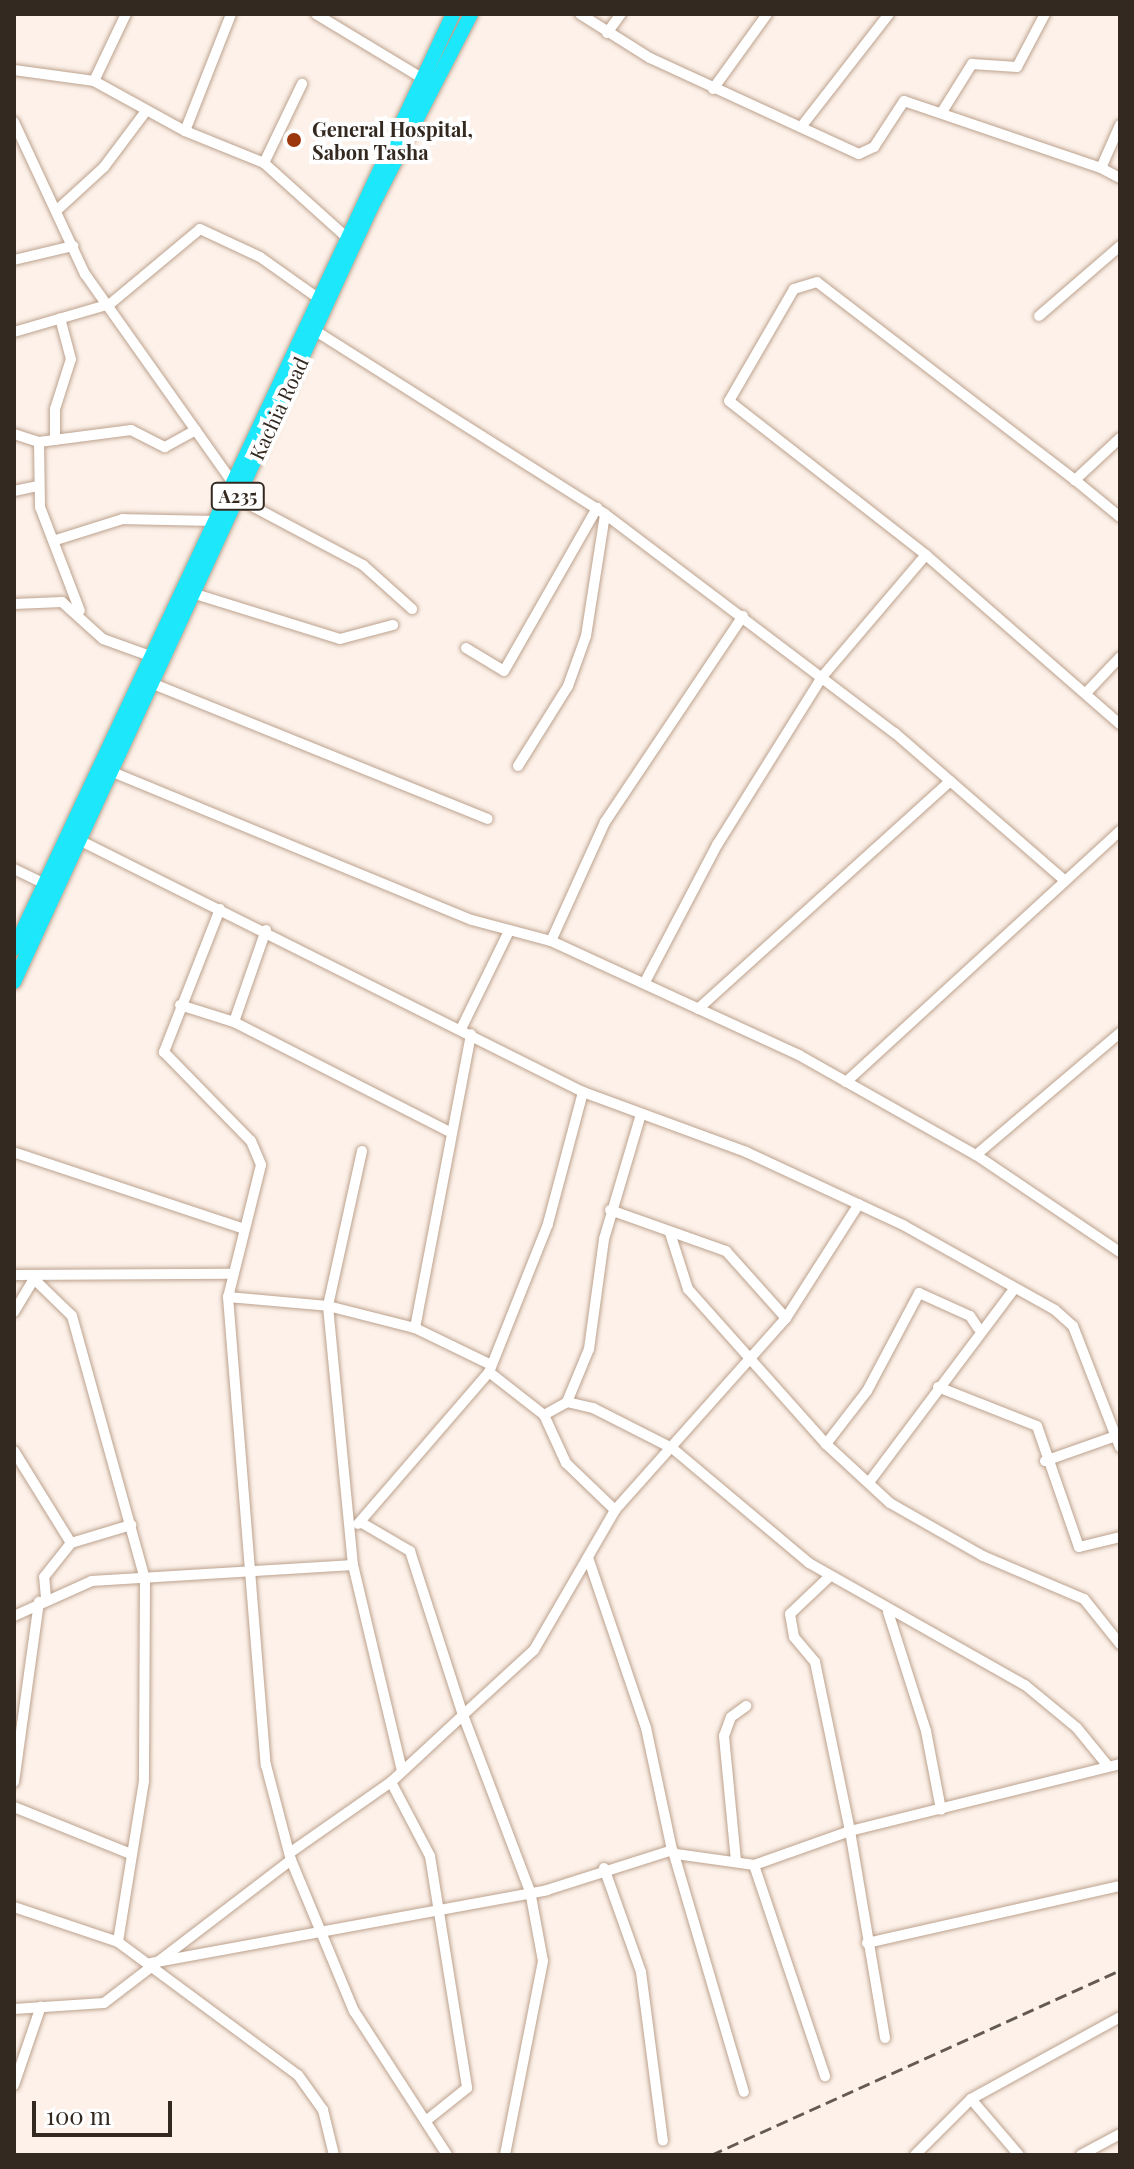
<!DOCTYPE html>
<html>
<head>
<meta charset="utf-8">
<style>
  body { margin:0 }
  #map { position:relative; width:1134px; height:2169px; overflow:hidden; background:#fdf1e9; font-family:"Playfair Display",serif }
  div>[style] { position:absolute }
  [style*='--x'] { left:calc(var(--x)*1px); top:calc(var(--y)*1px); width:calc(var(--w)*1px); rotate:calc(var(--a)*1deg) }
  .roads { filter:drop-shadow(0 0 2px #bca28e) drop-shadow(0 0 2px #bca28e) }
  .minor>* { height:10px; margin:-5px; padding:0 5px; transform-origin:5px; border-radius:5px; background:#fff }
  .highway>* { height:14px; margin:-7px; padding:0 7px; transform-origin:7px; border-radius:7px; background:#1de8fb }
  .rail>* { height:3px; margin-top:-1.5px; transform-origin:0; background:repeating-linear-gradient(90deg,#645a51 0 12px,transparent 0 18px) }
  .dots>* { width:22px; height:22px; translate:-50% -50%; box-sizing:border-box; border:4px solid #fff; border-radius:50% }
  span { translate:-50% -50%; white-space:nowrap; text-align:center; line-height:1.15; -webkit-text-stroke:8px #fff; paint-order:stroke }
  .shield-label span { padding:2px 6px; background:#fff; border:2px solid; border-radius:6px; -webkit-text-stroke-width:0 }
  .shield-label { font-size:18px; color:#332920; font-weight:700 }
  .poi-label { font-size:20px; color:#332920; font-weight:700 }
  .left { translate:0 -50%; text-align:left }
  .street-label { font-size:20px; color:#332920 }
  .frame { position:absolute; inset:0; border:16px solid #332920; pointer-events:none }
  .scale { position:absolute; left:32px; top:2101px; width:140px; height:36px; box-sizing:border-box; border:4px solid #332920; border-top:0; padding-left:10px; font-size:24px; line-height:28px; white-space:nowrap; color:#332920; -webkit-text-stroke:6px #fff; paint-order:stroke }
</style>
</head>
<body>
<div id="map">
  <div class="roads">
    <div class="minor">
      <i style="--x:316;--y:14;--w:122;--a:31.2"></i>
      <i style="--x:580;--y:14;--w:83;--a:32.2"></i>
      <i style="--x:650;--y:58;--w:230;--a:24.7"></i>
      <i style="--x:859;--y:154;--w:17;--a:-25"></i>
      <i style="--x:874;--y:147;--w:55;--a:-56.9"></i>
      <i style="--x:904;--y:101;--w:208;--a:18.8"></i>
      <i style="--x:1101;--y:168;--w:47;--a:-66.2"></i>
      <i style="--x:607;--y:33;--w:24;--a:-54"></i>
      <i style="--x:14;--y:70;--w:81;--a:7.8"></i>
      <i style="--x:94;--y:81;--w:104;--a:28.8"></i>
      <i style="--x:185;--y:131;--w:85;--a:22.1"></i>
      <i style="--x:264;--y:163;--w:108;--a:42"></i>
      <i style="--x:94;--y:81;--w:74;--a:-64.5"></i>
      <i style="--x:713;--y:89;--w:92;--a:-54.2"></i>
      <i style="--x:942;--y:112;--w:57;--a:-58"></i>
      <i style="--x:972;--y:64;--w:45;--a:3.8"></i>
      <i style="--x:1017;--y:67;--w:60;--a:-62.2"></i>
      <i style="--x:14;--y:122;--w:168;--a:65"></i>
      <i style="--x:85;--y:274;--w:251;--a:54.7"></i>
      <i style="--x:801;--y:127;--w:143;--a:-52.1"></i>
      <i style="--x:185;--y:131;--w:126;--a:-68.5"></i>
      <i style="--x:264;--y:163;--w:88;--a:-64.3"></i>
      <i style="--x:1101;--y:168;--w:21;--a:28"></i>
      <i style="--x:56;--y:211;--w:65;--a:-42.5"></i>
      <i style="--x:104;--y:167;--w:70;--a:-53.1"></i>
      <i style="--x:14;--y:260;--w:61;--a:-13.3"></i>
      <i style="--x:1039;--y:316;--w:107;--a:-40.8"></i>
      <i style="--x:314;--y:330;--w:344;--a:32.3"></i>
      <i style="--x:605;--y:514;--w:363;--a:37.1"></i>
      <i style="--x:895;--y:733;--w:224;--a:41"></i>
      <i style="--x:14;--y:332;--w:100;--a:-16.3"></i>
      <i style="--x:110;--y:304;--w:117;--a:-39.8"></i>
      <i style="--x:200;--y:229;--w:66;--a:25"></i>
      <i style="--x:260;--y:257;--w:67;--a:35.3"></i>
      <i style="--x:14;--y:434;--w:26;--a:18"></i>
      <i style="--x:39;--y:442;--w:93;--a:-7.4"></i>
      <i style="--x:131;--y:430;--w:38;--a:27"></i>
      <i style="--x:165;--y:447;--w:35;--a:-29"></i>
      <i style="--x:1120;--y:438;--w:62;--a:137"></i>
      <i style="--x:1075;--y:480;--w:58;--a:39.4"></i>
      <i style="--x:55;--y:440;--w:31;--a:-90"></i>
      <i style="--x:55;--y:409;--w:52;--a:-72.3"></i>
      <i style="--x:71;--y:359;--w:42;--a:-105"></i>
      <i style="--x:39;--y:442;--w:65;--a:89.1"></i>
      <i style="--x:40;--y:507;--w:111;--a:69"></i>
      <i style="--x:1075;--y:480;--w:325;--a:-142.5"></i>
      <i style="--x:817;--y:282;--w:24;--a:163"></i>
      <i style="--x:794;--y:289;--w:129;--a:120.1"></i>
      <i style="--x:729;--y:401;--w:250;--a:38"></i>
      <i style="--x:926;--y:555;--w:257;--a:41.1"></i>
      <i style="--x:14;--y:491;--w:25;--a:-12"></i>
      <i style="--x:237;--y:498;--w:143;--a:28"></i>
      <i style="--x:363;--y:565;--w:66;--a:41.9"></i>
      <i style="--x:56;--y:540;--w:70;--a:-17.4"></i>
      <i style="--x:123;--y:519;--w:87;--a:1.3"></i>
      <i style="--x:192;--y:593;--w:155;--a:17.3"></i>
      <i style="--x:340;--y:639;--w:55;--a:-14.8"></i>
      <i style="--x:14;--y:604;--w:48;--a:-2.4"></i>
      <i style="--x:62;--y:602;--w:55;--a:42.1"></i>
      <i style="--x:103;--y:639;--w:50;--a:19.9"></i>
      <i style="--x:466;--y:648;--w:44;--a:31.2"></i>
      <i style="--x:504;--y:671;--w:188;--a:-60.3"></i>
      <i style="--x:151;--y:683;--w:363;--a:22"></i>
      <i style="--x:1087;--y:692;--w:48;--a:-46.7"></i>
      <i style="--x:518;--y:766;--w:94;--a:-58"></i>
      <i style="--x:568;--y:686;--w:53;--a:-70.2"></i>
      <i style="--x:586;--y:636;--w:123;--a:-81.1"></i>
      <i style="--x:110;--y:771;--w:391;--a:22.4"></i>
      <i style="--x:472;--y:920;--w:82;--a:14.9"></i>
      <i style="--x:551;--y:941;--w:273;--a:24.7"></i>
      <i style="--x:799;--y:1055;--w:203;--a:29.5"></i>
      <i style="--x:976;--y:1155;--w:174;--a:34"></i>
      <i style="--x:79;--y:840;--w:563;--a:26.57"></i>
      <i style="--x:583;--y:1092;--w:174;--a:20.2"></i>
      <i style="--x:746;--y:1152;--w:173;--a:24.9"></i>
      <i style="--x:903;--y:1225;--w:174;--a:29.2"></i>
      <i style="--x:1055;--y:1310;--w:24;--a:42"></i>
      <i style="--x:1073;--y:1326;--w:130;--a:68.8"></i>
      <i style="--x:14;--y:869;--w:34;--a:26"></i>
      <i style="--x:220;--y:909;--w:154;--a:111.4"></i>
      <i style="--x:164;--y:1052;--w:124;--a:45.7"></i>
      <i style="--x:251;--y:1141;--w:26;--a:67"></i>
      <i style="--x:261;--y:1165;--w:136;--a:104"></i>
      <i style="--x:228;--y:1297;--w:470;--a:85.4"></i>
      <i style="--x:266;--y:1765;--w:98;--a:75.3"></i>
      <i style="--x:291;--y:1860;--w:164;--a:67.4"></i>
      <i style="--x:354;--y:2011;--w:171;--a:57.1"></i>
      <i style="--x:266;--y:930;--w:97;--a:109.2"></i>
      <i style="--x:234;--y:1022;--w:242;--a:27"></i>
      <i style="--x:551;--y:941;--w:131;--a:-65.6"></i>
      <i style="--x:605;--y:822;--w:248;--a:-56.2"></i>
      <i style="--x:645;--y:982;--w:155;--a:-62.3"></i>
      <i style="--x:717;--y:845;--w:198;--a:-58"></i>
      <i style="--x:822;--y:677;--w:160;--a:-49.6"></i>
      <i style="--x:180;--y:1005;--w:57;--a:17.5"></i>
      <i style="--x:698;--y:1009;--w:340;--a:-42.1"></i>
      <i style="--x:461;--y:1029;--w:109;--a:-63.9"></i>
      <i style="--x:846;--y:1082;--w:372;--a:-42.5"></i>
      <i style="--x:583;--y:1092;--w:137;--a:104.9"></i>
      <i style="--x:548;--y:1224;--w:159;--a:111.7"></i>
      <i style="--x:489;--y:1372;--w:70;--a:38"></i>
      <i style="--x:544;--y:1415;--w:53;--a:65.4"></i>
      <i style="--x:566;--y:1463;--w:68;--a:43.8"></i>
      <i style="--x:362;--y:1151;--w:159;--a:102.4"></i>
      <i style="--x:328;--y:1306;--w:260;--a:84.5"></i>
      <i style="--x:353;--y:1565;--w:211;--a:76.6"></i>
      <i style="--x:16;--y:1153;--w:240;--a:18.4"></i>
      <i style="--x:976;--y:1155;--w:189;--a:-40.3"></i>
      <i style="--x:610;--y:1210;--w:123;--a:19.5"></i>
      <i style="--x:726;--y:1251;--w:90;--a:48.2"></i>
      <i style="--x:670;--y:1233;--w:59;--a:72.2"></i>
      <i style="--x:688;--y:1289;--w:208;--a:48.3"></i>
      <i style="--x:826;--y:1444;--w:87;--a:42.7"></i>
      <i style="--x:890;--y:1503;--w:107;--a:29.7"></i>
      <i style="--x:983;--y:1556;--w:110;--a:23.1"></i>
      <i style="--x:1084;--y:1599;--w:58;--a:51.3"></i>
      <i style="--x:14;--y:1275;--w:218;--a:-0.3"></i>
      <i style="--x:228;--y:1297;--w:100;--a:5.1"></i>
      <i style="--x:328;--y:1306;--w:90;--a:14.2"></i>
      <i style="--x:415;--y:1328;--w:82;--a:25.9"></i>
      <i style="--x:14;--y:1312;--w:39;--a:-59"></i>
      <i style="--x:34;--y:1279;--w:53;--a:44.2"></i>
      <i style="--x:72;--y:1316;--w:273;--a:74.5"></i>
      <i style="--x:145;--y:1579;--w:202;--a:90.3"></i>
      <i style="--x:144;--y:1781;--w:163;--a:99.2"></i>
      <i style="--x:415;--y:1328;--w:299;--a:-79.2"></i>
      <i style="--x:938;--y:1387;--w:106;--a:21.5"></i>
      <i style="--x:1037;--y:1426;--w:128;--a:70.9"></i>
      <i style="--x:1079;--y:1547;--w:42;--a:-13.7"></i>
      <i style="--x:567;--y:1402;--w:57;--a:-67.5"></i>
      <i style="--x:589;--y:1349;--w:111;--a:-82.2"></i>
      <i style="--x:604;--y:1239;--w:130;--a:-73.5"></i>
      <i style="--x:544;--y:1415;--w:26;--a:-29"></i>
      <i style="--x:567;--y:1402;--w:27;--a:13"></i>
      <i style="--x:593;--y:1408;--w:89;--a:26.9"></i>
      <i style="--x:672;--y:1448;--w:179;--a:40"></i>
      <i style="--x:809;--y:1563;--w:248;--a:29.5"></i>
      <i style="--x:1025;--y:1685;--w:67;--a:39.6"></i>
      <i style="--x:1077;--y:1728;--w:49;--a:50.8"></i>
      <i style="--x:826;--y:1444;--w:67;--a:-52.3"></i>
      <i style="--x:867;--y:1391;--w:111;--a:-62"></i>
      <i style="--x:919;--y:1293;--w:56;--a:24.3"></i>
      <i style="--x:970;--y:1316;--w:14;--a:56"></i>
      <i style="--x:14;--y:1451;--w:108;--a:58.2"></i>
      <i style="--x:71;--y:1543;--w:63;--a:-16.7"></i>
      <i style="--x:1045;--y:1461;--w:75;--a:-19.4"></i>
      <i style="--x:870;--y:1481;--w:241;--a:-53.1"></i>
      <i style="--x:362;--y:1523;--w:56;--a:30.3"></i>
      <i style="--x:410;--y:1551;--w:172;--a:72.1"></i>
      <i style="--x:463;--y:1715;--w:96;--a:-42.5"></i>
      <i style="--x:534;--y:1650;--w:162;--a:-59.9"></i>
      <i style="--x:615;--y:1510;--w:257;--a:-48.3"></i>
      <i style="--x:786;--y:1318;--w:135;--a:-57.4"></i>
      <i style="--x:358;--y:1524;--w:201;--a:-49.2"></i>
      <i style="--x:830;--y:1576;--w:55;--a:136.5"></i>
      <i style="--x:790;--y:1614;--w:23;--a:80"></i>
      <i style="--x:794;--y:1637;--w:33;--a:50"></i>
      <i style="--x:815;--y:1662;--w:173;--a:78.3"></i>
      <i style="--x:850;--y:1831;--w:278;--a:-13.9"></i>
      <i style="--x:46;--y:1598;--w:21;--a:-95"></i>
      <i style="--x:44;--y:1577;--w:43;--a:-51.5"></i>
      <i style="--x:888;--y:1612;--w:125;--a:72.3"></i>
      <i style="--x:926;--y:1731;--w:80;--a:79.2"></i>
      <i style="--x:14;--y:1616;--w:85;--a:-24.2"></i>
      <i style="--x:92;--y:1581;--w:261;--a:-3.5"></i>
      <i style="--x:14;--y:1782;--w:182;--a:-82.1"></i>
      <i style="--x:391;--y:1782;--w:84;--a:62.2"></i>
      <i style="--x:430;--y:1856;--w:235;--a:80.9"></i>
      <i style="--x:467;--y:2088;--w:51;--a:141.3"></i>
      <i style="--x:14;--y:1807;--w:126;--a:21.9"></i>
      <i style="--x:673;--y:1851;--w:251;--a:73.6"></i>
      <i style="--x:291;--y:1852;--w:122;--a:-35"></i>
      <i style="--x:391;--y:1782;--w:98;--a:-42.9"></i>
      <i style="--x:463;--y:1715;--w:188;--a:69.2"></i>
      <i style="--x:530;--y:1891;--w:71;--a:79.5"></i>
      <i style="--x:543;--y:1961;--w:198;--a:101.1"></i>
      <i style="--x:676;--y:1854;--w:79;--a:8"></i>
      <i style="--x:754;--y:1865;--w:223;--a:71.4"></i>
      <i style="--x:736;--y:1861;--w:126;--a:-95.5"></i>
      <i style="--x:724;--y:1736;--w:20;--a:-70"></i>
      <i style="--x:731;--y:1717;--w:19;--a:-36"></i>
      <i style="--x:754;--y:1865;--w:102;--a:-19.5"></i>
      <i style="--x:850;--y:1831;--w:210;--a:80.4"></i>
      <i style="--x:604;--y:1868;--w:110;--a:70.4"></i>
      <i style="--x:641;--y:1972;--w:170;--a:82.6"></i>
      <i style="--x:14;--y:1907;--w:110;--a:18.6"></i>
      <i style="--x:118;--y:1942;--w:224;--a:36.5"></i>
      <i style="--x:298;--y:2075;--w:43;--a:54.5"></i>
      <i style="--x:323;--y:2110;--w:46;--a:76.3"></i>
      <i style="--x:867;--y:1943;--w:259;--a:-12.7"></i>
      <i style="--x:151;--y:1963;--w:403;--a:-10.4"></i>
      <i style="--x:547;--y:1890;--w:131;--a:-17.7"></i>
      <i style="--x:672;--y:1850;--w:125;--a:-102"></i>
      <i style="--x:646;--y:1728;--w:180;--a:-108.8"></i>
      <i style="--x:14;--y:2009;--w:90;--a:-3.8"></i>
      <i style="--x:104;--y:2003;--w:235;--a:-37.4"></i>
      <i style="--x:14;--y:2085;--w:83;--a:-71.1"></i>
      <i style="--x:971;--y:2099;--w:74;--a:49.4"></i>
      <i style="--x:915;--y:2155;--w:79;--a:-45"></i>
      <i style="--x:971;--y:2099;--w:170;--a:-28.8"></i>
      <i style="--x:1081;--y:2155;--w:44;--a:-28.3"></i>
    </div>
    <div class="highway">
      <i style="--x:14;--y:949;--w:1033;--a:-64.85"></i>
      <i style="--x:14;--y:982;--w:852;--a:-65.24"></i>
      <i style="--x:371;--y:208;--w:218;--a:-62.7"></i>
    </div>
  </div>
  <div class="rail">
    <i style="--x:711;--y:2155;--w:449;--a:-24.3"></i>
  </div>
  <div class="dots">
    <i style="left:294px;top:140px;background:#9c360c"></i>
  </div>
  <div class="shield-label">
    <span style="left:238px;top:496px">A235</span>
  </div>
  <div class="poi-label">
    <span class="left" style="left:312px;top:140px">General Hospital,<br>Sabon Tasha</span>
  </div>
  <div class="street-label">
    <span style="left:278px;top:408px;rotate:-65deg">Kachia Road</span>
  </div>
  <div class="frame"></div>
  <div class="scale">100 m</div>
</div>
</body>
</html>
